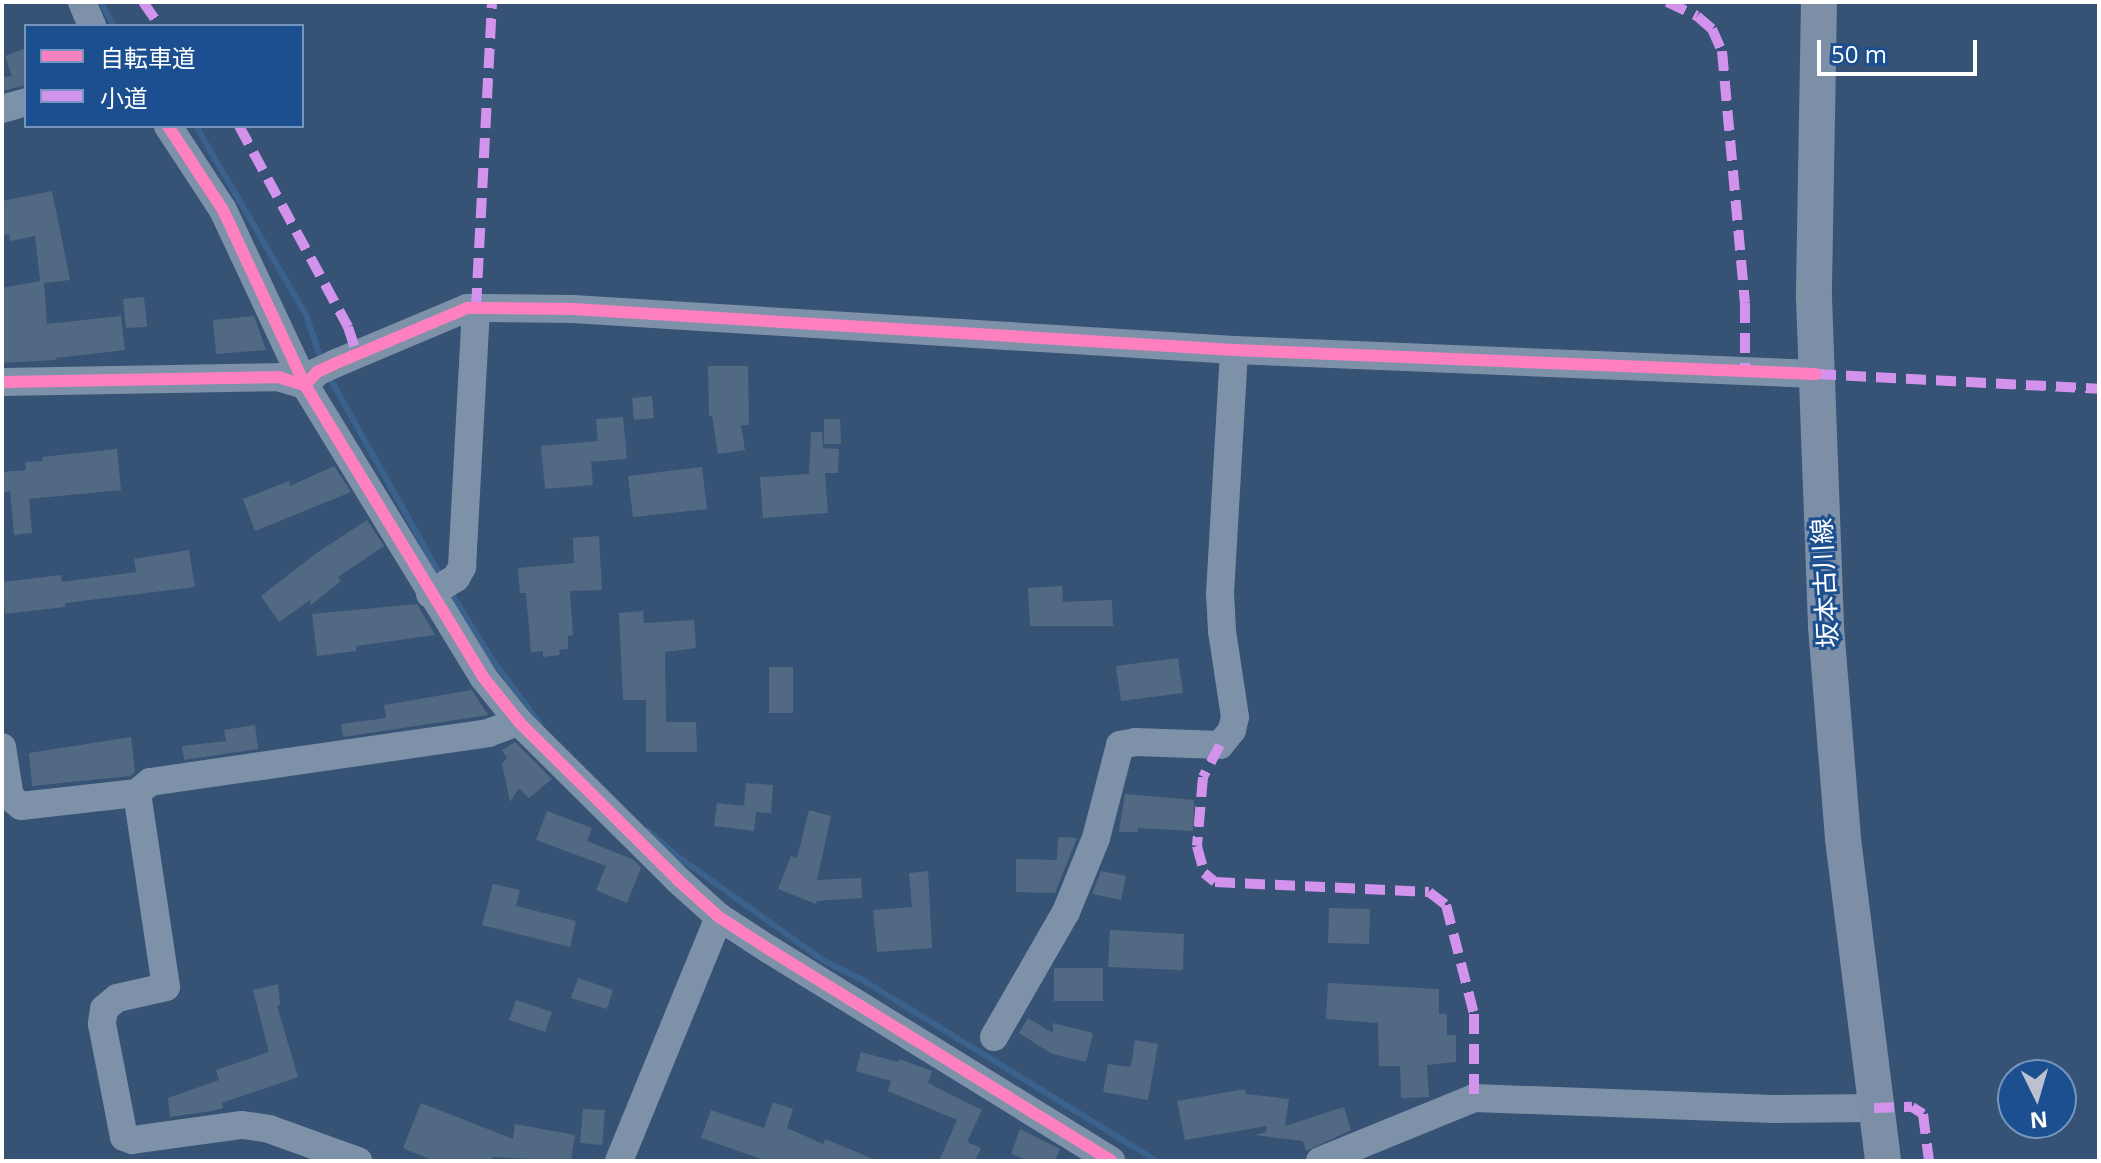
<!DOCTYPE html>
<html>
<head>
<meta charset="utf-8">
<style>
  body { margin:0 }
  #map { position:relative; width:2101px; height:1163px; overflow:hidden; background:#365274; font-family:"Open Sans","Noto Sans JP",sans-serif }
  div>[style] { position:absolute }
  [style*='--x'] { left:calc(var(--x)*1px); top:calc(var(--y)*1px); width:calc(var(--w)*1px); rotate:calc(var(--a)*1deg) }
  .stream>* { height:6px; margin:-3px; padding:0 3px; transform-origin:3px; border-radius:3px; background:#3b618d }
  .building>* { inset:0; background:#526984 }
  .minor>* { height:28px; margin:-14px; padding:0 14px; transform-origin:14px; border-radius:14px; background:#7d92a8 }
  .major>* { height:36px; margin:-18px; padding:0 18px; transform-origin:18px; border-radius:18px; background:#7d8ea7 }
  .quiet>* { height:10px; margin-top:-5px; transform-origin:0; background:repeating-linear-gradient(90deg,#d193ec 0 20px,transparent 0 30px) }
  .cycleway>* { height:12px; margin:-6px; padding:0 6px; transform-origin:6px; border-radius:6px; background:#ff80c0 }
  span { translate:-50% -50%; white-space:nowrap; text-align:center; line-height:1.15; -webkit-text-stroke:6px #1b4f8f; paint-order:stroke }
  .street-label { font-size:26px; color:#fff }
  .frame { position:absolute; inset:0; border:4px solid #fff; pointer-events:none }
  .legend { position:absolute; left:24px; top:24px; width:280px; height:104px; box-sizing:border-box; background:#1b4f8f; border:2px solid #7695bc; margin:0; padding:10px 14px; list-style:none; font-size:24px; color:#fff }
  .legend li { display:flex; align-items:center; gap:16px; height:40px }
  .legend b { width:40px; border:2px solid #7695bc }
  .north { position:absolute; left:1997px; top:1059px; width:80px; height:80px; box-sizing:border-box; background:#1b4f8f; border:2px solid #7695bc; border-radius:50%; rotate:175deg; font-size:22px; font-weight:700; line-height:32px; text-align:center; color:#fff }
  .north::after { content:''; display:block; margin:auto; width:28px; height:36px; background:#b9c2ce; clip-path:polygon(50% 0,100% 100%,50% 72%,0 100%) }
  .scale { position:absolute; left:1817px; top:40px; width:160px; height:36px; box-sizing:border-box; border:4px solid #fff; border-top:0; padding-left:10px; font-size:24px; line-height:28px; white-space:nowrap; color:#fff; -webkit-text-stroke:6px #1b4f8f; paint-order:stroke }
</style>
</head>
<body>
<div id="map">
  <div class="stream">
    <i style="--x:101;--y:2;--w:27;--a:62"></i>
    <i style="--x:196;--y:126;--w:219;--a:59.8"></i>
    <i style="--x:306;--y:315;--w:50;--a:71.2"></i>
    <i style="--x:328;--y:375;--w:233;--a:60.7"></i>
    <i style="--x:450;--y:591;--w:79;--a:58.5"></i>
    <i style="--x:491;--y:658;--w:82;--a:53.4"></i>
    <i style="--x:647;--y:830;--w:40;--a:41"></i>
    <i style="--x:677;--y:856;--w:181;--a:35.5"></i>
    <i style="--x:824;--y:961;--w:41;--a:25.9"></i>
    <i style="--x:861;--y:979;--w:347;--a:31.6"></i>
  </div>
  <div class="building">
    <i style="clip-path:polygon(26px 48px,26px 85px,2px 91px,2px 77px,12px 76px,5px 56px)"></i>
    <i style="clip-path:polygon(52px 191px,70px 280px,44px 283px,47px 324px,121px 316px,125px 350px,56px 358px,56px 360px,2px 363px,2px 288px,40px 281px,35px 236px,10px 241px,9px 234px,2px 235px,2px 201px)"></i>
    <i style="clip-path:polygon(144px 297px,147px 327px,126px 328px,123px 299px)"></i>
    <i style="clip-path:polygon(254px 316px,266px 350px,216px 354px,213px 320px)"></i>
    <i style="clip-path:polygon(708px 366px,748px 366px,749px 425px,741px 425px,745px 450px,718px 454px,712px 416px,709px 416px)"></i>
    <i style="clip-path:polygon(652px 396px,654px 418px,634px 420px,632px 398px)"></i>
    <i style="clip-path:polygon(623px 417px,627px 459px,591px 462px,593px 485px,545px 489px,541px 446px,598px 441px,596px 419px)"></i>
    <i style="clip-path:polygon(824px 419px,840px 419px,841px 444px,824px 444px)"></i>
    <i style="clip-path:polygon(811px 432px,822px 432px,823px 448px,839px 449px,838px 473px,825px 473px,828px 513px,763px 518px,760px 477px,809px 474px)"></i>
    <i style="clip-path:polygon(117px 449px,121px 490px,29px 499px,32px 533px,14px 535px,10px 491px,4px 492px,2px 472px,26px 470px,25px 462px,43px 461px,42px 457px)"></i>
    <i style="clip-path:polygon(334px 466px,351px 492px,255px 531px,243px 499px,289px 481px,290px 486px)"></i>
    <i style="clip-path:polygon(702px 467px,707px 509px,633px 517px,628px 476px)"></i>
    <i style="clip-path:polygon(367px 520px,384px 546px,338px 577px,341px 581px,311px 605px,310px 600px,279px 622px,261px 596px,318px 552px)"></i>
    <i style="clip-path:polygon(599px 536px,602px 590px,570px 591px,573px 635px,568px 636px,568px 649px,559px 650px,560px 655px,543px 657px,543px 651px,531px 652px,526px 593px,520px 593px,518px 568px,574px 563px,573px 538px)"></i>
    <i style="clip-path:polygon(189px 550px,195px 587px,65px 603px,65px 607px,5px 614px,2px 582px,61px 575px,62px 582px,136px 572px,134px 559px)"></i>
    <i style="clip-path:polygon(1062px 586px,1063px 602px,1112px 600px,1113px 626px,1030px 626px,1028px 588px)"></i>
    <i style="clip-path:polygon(417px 604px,435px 635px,356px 646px,356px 651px,317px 656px,312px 614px)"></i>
    <i style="clip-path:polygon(643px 611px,644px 623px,694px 620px,696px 648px,665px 652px,666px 722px,696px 722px,697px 752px,646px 752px,646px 700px,623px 700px,619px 613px)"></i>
    <i style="clip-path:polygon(1178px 658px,1183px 693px,1121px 701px,1116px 666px)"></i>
    <i style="clip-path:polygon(769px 667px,793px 667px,793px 713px,769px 713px)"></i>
    <i style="clip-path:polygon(472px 690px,488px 715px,343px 737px,341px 724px,386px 718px,384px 705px)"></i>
    <i style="clip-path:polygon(255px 725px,258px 749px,184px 760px,182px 746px,226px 741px,224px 730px)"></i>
    <i style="clip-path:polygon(131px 737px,135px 772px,131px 776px,32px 786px,29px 753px)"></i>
    <i style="clip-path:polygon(515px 742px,552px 779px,529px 798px,519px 788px,510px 802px,502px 764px,507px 758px,502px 750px)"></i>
    <i style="clip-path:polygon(746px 783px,773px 785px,771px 813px,756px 812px,754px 831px,714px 826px,717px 803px,744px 806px)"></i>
    <i style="clip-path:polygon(1125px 794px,1194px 800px,1193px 831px,1138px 828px,1138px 832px,1119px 832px)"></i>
    <i style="clip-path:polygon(809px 810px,831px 816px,817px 880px,861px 878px,862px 898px,817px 901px,816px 904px,778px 889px,791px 856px,797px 858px)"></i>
    <i style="clip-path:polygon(547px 811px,592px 828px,587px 841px,634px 860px,641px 868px,627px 903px,596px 890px,606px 866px,536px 840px)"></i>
    <i style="clip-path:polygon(1058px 837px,1077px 838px,1055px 893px,1016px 892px,1016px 859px,1057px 860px)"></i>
    <i style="clip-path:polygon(928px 871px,932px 948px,877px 952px,873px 910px,912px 907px,909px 873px)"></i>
    <i style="clip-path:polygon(1101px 871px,1126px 876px,1121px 900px,1092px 894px)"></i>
    <i style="clip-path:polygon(493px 884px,520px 890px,516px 906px,576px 921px,570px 947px,482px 925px)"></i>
    <i style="clip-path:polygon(1329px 908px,1370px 909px,1369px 944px,1328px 943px)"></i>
    <i style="clip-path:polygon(1110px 930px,1184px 934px,1183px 970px,1108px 967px)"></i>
    <i style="clip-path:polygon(1054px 968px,1103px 968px,1103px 1001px,1054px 1001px)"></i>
    <i style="clip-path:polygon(578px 978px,613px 990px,607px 1009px,571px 998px)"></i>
    <i style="clip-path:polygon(1328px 983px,1439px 989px,1439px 1014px,1447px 1014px,1447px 1035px,1456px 1035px,1456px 1062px,1427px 1065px,1429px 1097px,1401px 1098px,1400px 1066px,1379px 1066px,1378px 1023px,1326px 1019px)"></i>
    <i style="clip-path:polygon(278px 984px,280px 1005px,277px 1006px,298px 1077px,222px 1103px,223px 1108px,212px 1111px,170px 1117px,168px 1098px,219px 1080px,216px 1070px,269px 1052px,253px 990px)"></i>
    <i style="clip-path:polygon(516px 1000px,552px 1012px,545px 1032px,509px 1020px)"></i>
    <i style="clip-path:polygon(1028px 1018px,1053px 1033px,1053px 1023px,1093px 1033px,1086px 1062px,1052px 1054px,1019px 1033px)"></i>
    <i style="clip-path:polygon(1135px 1040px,1158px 1044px,1148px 1100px,1103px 1092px,1108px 1064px,1131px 1067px)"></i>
    <i style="clip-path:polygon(861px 1052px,898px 1062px,899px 1059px,932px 1071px,928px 1083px,982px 1110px,967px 1142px,981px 1148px,975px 1161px,939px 1161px,957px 1120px,888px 1091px,891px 1081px,856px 1071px)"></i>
    <i style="clip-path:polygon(1245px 1089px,1246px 1094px,1289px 1099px,1285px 1126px,1344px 1107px,1351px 1130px,1306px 1151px,1303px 1141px,1255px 1135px,1266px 1132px,1267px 1126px,1185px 1140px,1177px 1101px)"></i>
    <i style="clip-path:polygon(773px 1102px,793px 1109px,787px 1128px,823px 1144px,825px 1139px,878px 1161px,767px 1161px,701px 1138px,711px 1110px,764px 1128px)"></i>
    <i style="clip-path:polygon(421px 1103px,513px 1139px,515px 1124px,575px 1135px,571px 1161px,493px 1157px,491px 1161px,434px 1161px,403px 1148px)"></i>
    <i style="clip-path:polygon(583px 1109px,605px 1110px,602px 1145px,580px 1143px)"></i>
    <i style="clip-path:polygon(1020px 1129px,1060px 1149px,1055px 1161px,1029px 1161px,1011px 1154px)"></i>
  </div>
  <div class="minor">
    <i style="--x:82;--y:2;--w:26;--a:67"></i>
    <i style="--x:2;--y:109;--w:25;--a:-16"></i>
    <i style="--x:168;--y:126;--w:100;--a:56.8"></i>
    <i style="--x:223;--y:210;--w:193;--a:64.9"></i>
    <i style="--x:305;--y:385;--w:18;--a:-47"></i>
    <i style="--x:317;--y:372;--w:19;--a:-25"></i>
    <i style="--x:334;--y:364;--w:144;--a:-22.8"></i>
    <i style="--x:467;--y:308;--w:9;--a:0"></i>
    <i style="--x:476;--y:308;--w:97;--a:0.6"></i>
    <i style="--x:573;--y:309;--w:662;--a:3.55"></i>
    <i style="--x:1234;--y:350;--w:582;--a:2.36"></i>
    <i style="--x:2;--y:382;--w:276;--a:-1"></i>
    <i style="--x:278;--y:377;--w:28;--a:17"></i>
    <i style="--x:305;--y:385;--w:342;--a:58.6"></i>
    <i style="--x:483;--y:677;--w:58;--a:51.3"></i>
    <i style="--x:519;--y:722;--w:224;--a:44.8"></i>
    <i style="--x:678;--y:880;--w:55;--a:42.1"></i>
    <i style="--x:719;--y:917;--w:61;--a:32.9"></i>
    <i style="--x:770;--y:950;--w:401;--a:31.7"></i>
    <i style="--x:430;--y:594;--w:31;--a:-32"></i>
    <i style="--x:456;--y:578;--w:13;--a:-61"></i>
    <i style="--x:462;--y:567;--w:259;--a:-86.9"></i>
    <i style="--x:2;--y:747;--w:51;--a:80.9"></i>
    <i style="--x:10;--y:797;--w:14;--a:39"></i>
    <i style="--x:21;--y:806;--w:117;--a:-6.4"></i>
    <i style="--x:137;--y:793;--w:17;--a:-40"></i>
    <i style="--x:150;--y:782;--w:342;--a:-8.2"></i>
    <i style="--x:488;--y:733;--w:33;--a:-20"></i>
    <i style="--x:137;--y:793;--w:196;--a:81.5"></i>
    <i style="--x:166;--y:987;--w:50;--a:167.3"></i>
    <i style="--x:117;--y:998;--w:17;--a:140"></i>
    <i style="--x:104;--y:1009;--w:15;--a:98"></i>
    <i style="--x:102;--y:1024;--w:115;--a:79"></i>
    <i style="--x:124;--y:1137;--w:9;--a:21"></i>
    <i style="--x:132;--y:1140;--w:111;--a:-7.8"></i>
    <i style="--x:242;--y:1125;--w:27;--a:8"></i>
    <i style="--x:269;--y:1129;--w:95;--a:19.8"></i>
    <i style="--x:994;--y:1037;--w:144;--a:-60.1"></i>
    <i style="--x:1066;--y:912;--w:80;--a:-67.9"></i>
    <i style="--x:1096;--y:838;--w:96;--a:-75.5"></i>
    <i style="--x:1120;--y:745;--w:15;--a:-11"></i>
    <i style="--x:1135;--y:742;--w:85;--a:2"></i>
    <i style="--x:1220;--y:745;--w:19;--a:-51"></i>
    <i style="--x:1232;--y:730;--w:13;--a:-77"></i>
    <i style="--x:1235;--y:717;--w:87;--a:-98.6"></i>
    <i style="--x:1222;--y:631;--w:37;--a:-93"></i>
    <i style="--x:1220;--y:594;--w:244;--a:-86.7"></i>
    <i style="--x:619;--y:1161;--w:264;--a:-67.7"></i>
    <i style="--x:1320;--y:1161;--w:166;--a:-22.2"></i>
    <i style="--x:1474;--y:1098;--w:299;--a:2.1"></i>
    <i style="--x:1773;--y:1109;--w:101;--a:-0.6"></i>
  </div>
  <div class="major">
    <i style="--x:1819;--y:2;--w:296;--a:91"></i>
    <i style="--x:1814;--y:298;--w:329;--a:87.9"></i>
    <i style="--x:1826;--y:627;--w:213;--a:85.4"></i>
    <i style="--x:1843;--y:839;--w:324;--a:82.9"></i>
  </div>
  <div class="quiet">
    <i style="--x:143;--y:2;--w:29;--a:55"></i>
    <i style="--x:1667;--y:2;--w:33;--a:25"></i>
    <i style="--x:1697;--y:16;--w:20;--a:41"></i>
    <i style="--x:1712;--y:29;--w:24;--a:66"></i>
    <i style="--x:1722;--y:51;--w:253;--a:84.8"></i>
    <i style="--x:1745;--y:303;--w:68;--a:90"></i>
    <i style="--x:239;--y:126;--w:229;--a:61.5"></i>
    <i style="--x:348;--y:327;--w:29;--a:72"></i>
    <i style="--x:476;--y:308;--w:306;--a:-87"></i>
    <i style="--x:1816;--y:374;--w:283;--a:3"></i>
    <i style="--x:1220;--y:745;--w:36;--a:118"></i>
    <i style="--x:1203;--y:777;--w:69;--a:95"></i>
    <i style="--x:1197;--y:846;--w:28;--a:75"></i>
    <i style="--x:1204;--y:873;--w:14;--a:39"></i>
    <i style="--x:1215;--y:882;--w:214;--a:2.7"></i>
    <i style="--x:1429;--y:892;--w:21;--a:37"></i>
    <i style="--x:1446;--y:905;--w:113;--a:75.6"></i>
    <i style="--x:1474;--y:1014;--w:84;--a:90"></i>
    <i style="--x:1874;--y:1108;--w:38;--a:-2"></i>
    <i style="--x:1912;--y:1107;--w:13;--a:32"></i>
    <i style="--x:1923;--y:1114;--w:47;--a:82.7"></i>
  </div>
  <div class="cycleway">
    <i style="--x:168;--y:126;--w:100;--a:56.8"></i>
    <i style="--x:223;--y:210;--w:193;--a:64.9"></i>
    <i style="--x:305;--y:385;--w:18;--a:-47"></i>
    <i style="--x:317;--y:372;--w:19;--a:-25"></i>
    <i style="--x:334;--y:364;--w:144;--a:-22.8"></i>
    <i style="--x:467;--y:308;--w:9;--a:0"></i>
    <i style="--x:476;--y:308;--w:97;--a:0.6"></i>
    <i style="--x:573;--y:309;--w:662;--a:3.55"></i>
    <i style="--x:1234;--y:350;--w:582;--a:2.36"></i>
    <i style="--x:2;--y:382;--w:276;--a:-1"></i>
    <i style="--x:278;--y:377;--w:28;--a:17"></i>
    <i style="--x:305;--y:385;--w:342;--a:58.6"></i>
    <i style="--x:483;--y:677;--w:58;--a:51.3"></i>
    <i style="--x:519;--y:722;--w:224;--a:44.8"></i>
    <i style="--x:678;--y:880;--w:55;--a:42.1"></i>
    <i style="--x:719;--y:917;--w:61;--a:32.9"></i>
    <i style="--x:770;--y:950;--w:401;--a:31.7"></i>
  </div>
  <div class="street-label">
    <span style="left:1825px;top:583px;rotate:-93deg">坂本古川線</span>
  </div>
  <div class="frame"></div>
  <ul class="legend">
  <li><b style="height:10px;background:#ff80c0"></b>自転車道</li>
  <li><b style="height:10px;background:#d193ec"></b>小道</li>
  </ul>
  <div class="north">N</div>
  <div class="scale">50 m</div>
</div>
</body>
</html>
